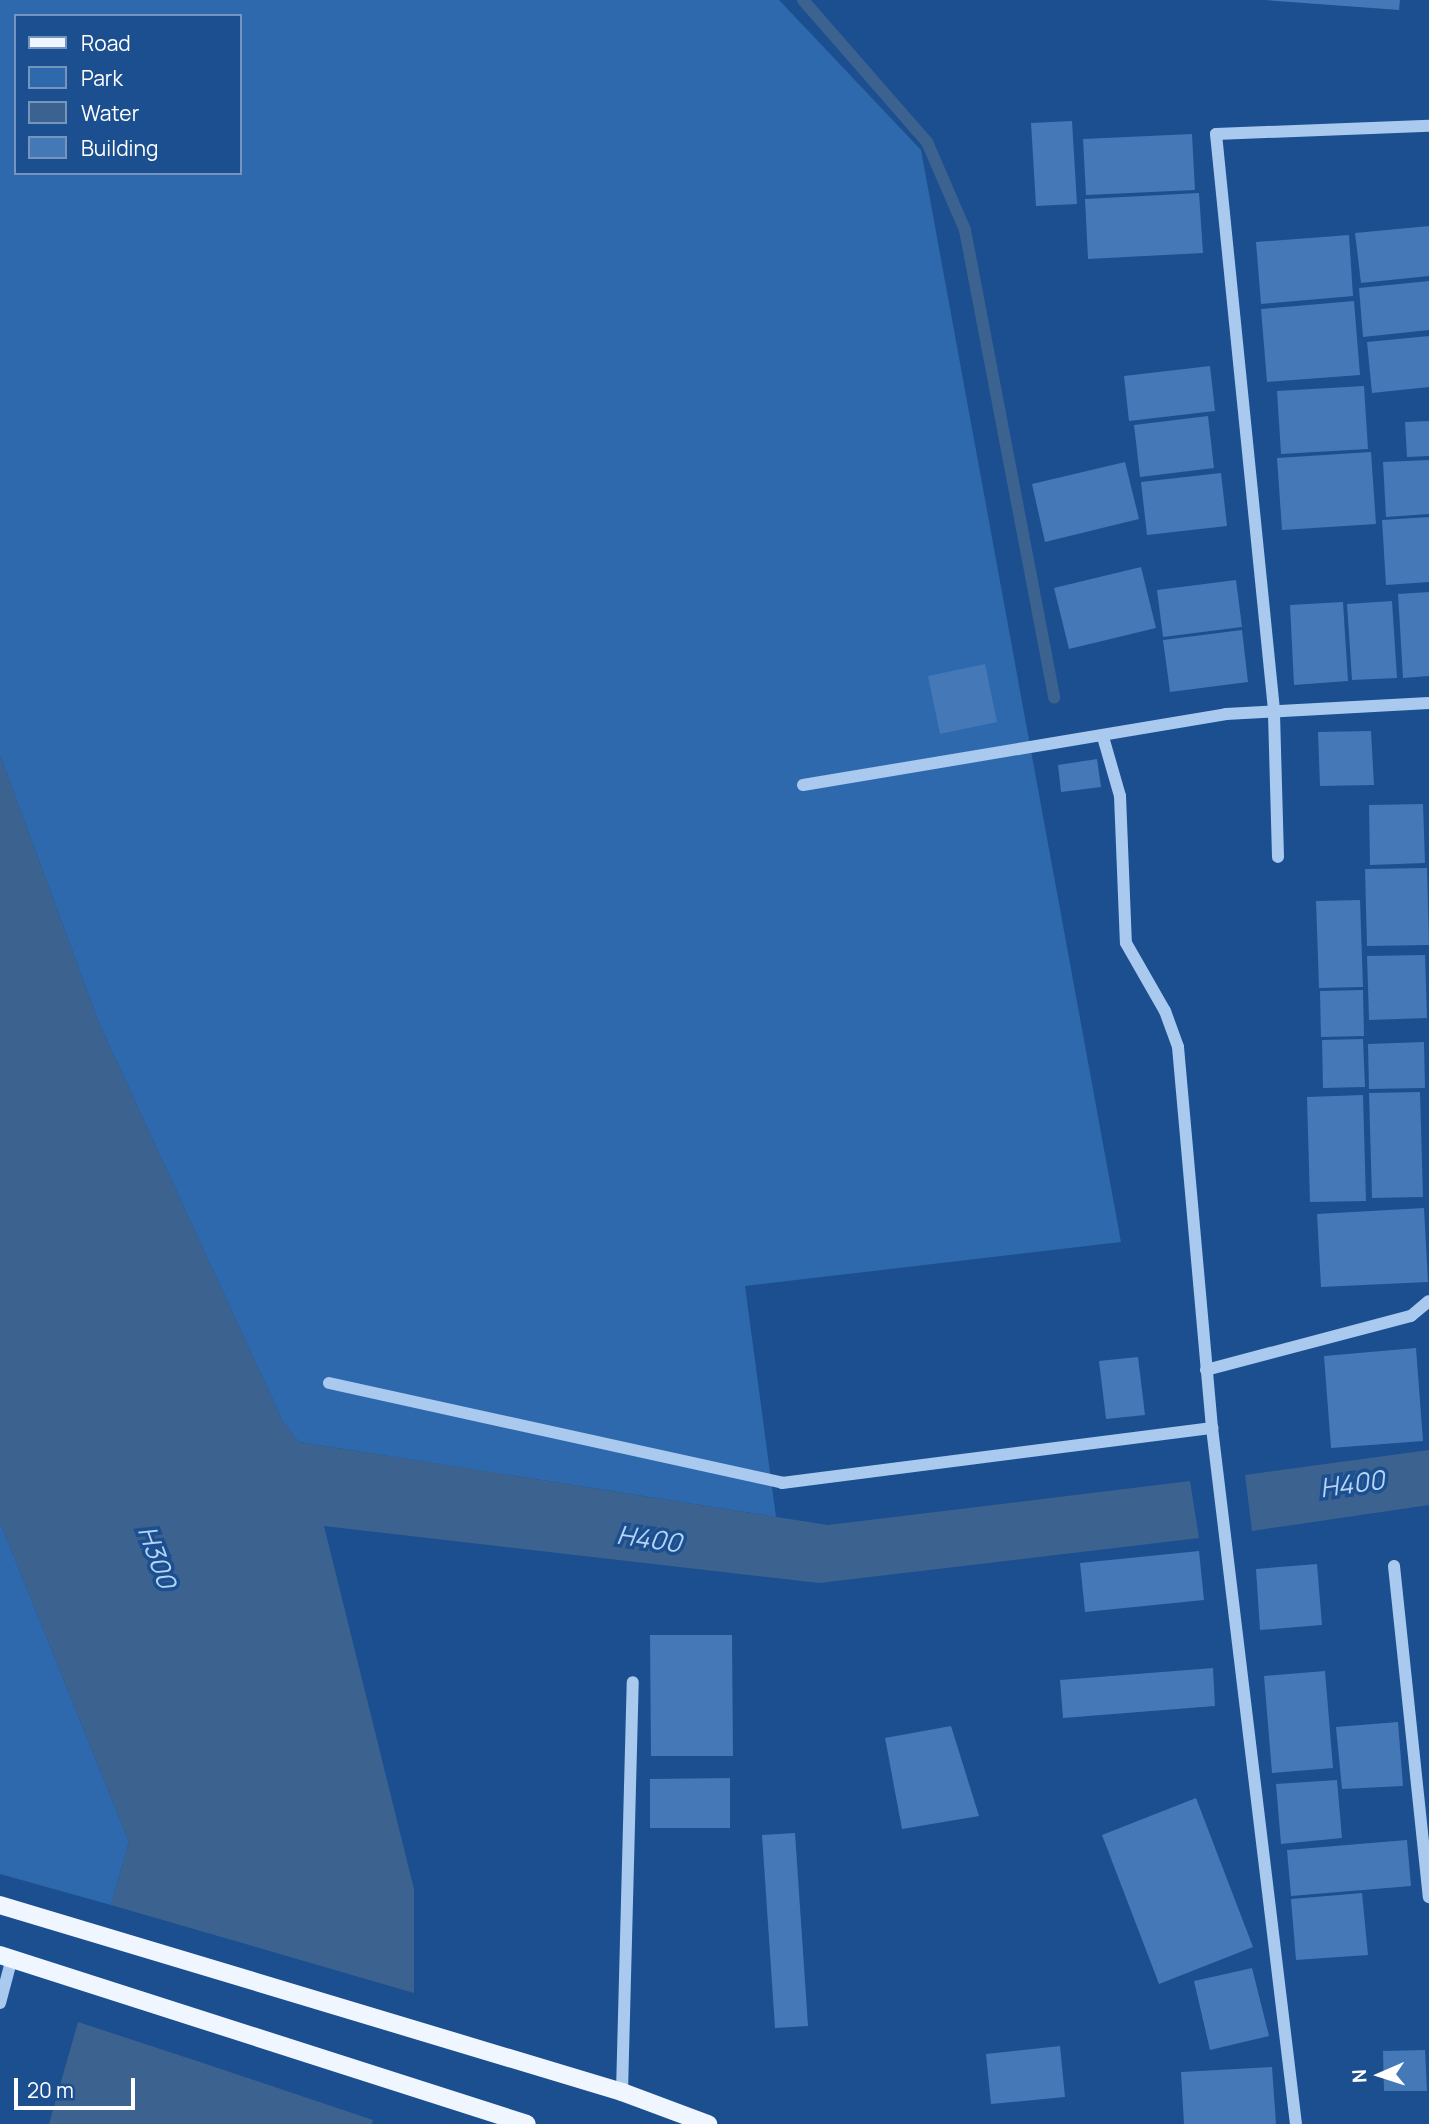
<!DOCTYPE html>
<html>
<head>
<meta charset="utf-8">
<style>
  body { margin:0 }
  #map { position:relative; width:1429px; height:2124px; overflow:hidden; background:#1b4f8f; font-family:Manrope,sans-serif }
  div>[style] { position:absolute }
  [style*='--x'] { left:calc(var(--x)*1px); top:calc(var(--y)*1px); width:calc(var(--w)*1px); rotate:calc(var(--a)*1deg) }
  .green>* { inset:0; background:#2e69ad }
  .water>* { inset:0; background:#3c6290 }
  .stream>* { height:12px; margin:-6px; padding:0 6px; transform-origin:6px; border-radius:6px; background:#3c6290 }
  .building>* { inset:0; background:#4478b7 }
  .minor>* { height:12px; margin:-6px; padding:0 6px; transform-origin:6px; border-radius:6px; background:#a9c9ee }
  .major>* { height:18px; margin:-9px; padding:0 9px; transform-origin:9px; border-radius:9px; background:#f0f6ff }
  span { translate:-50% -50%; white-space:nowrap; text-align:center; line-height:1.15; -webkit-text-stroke:7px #1b4f8f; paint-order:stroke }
  .water-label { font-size:26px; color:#b5d3f5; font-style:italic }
  .legend { position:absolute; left:14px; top:14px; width:228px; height:161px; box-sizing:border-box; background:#1b4f8f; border:2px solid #7695bc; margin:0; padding:9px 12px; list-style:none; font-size:21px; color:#fff }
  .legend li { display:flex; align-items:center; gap:14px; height:35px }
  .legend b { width:35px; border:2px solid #7695bc }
  .north { position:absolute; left:1345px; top:2040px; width:70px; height:70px; -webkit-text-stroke:5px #1b4f8f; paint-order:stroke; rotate:267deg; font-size:19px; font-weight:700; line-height:28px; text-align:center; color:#fff }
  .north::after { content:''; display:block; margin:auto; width:24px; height:32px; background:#fff; clip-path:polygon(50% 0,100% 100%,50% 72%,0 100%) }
  .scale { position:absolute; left:14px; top:2078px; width:121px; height:32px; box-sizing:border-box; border:4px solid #fff; border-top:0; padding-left:9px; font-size:21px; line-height:24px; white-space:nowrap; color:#fff; -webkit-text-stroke:5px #1b4f8f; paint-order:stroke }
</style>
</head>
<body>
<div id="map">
  <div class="green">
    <i style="clip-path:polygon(evenodd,0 0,779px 0,921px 150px,1121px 1242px,745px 1286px,776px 1517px,299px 1442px,283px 1422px,99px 1023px,0 755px,0 0,16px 16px,240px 16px,240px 173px,16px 173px,16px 16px)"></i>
    <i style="clip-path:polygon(0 1522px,129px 1842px,111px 1905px,0 1874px)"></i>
  </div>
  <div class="water">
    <i style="clip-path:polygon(0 755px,99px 1023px,283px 1422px,299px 1442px,828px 1525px,1190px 1481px,1199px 1538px,819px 1583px,324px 1526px,414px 1889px,414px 1993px,111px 1905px,129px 1842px,0 1522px)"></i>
    <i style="clip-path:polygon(1429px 1450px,1429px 1505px,1252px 1531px,1245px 1475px)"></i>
    <i style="clip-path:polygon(78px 2022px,194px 2060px,373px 2120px,372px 2124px,49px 2124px)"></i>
  </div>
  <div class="stream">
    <i style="--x:803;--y:0;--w:189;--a:48.9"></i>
    <i style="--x:927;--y:142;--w:96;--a:66.6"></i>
    <i style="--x:965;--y:230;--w:476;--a:79.2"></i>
  </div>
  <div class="building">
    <i style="clip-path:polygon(1264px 0,1400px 0,1399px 10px)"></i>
    <i style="clip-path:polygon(1072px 121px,1077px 204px,1036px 206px,1031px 123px)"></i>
    <i style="clip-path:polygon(1192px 134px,1195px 190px,1086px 195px,1083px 139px)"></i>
    <i style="clip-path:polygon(1199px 193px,1203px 253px,1088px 259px,1085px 199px)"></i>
    <i style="clip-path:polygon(1429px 226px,1429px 276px,1361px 283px,1355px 233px)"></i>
    <i style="clip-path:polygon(1349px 235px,1353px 296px,1261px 304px,1256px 242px)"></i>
    <i style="clip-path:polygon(1429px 281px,1429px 330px,1363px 337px,1359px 288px)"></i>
    <i style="clip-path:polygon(1354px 301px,1360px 375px,1267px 382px,1261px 309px)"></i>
    <i style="clip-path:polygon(1429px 336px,1429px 387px,1372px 393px,1367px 342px)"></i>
    <i style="clip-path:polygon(1210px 366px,1215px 411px,1129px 421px,1124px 376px)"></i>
    <i style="clip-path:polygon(1364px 386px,1368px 449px,1281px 454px,1277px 391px)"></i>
    <i style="clip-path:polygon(1208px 416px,1214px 468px,1140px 477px,1134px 425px)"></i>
    <i style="clip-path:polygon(1429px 421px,1429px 456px,1407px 457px,1405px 422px)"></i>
    <i style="clip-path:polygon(1371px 452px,1376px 524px,1282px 530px,1277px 458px)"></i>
    <i style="clip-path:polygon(1429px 460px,1429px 514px,1386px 517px,1383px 462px)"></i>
    <i style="clip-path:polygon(1125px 462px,1139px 519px,1045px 542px,1032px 484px)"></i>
    <i style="clip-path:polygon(1221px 473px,1227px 526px,1147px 535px,1141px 482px)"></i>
    <i style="clip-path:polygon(1429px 517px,1429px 582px,1386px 585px,1382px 520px)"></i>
    <i style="clip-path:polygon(1141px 567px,1156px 628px,1069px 649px,1054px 588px)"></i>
    <i style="clip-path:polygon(1236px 580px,1242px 627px,1163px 637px,1157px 590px)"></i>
    <i style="clip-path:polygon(1429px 592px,1429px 676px,1403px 678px,1398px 594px)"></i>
    <i style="clip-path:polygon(1392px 601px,1397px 678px,1352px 680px,1347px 604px)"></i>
    <i style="clip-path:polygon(1343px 602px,1348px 681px,1294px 685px,1290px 605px)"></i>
    <i style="clip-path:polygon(1242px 630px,1248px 682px,1170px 692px,1163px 640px)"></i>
    <i style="clip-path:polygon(985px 664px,997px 722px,940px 734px,928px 676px)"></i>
    <i style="clip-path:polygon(1371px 731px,1374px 785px,1320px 786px,1318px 732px)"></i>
    <i style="clip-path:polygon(1097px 759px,1101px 787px,1061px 792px,1058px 765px)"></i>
    <i style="clip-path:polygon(1423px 804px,1425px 863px,1370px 865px,1369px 805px)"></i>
    <i style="clip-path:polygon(1427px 868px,1429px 945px,1367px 946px,1365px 869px)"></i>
    <i style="clip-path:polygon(1360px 900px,1363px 987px,1319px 988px,1316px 901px)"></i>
    <i style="clip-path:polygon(1425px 955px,1427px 1018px,1369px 1020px,1367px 956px)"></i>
    <i style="clip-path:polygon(1363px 990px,1364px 1036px,1321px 1037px,1320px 991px)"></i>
    <i style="clip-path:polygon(1363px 1039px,1365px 1087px,1323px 1088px,1322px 1040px)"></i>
    <i style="clip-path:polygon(1424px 1042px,1425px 1088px,1369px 1089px,1368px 1044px)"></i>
    <i style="clip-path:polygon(1420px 1092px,1423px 1197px,1372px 1198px,1369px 1093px)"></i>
    <i style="clip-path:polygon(1363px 1095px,1366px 1201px,1310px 1202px,1307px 1097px)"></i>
    <i style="clip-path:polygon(1424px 1208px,1428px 1282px,1321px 1287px,1317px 1214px)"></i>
    <i style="clip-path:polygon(1416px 1348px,1423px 1441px,1331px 1448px,1324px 1356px)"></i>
    <i style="clip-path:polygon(1138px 1357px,1145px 1415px,1106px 1419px,1099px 1361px)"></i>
    <i style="clip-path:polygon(1199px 1551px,1204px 1600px,1085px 1612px,1080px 1563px)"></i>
    <i style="clip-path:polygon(1317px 1564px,1322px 1625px,1260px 1630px,1256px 1569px)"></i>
    <i style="clip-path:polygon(650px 1635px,732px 1635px,733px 1756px,651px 1756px)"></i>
    <i style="clip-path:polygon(1213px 1668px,1215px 1706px,1063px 1718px,1060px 1680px)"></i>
    <i style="clip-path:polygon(1325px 1671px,1333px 1768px,1272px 1773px,1264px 1676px)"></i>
    <i style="clip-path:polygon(1398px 1722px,1403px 1786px,1342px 1789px,1336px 1727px)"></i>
    <i style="clip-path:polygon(951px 1726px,979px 1816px,902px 1829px,885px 1738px)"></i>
    <i style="clip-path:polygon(730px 1778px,730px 1828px,650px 1828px,650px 1779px)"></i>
    <i style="clip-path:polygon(1337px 1780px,1342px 1838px,1281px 1844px,1276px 1784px)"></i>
    <i style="clip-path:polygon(1196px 1798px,1253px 1947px,1159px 1984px,1102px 1835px)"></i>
    <i style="clip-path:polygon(795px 1833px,808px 2026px,775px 2028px,762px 1835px)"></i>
    <i style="clip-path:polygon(1407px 1840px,1411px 1886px,1291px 1896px,1287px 1850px)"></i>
    <i style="clip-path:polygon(1362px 1893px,1368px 1955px,1296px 1960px,1291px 1899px)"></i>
    <i style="clip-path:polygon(1252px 1968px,1269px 2036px,1210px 2050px,1194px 1981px)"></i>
    <i style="clip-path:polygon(1060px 2046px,1065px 2097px,991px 2104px,986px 2054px)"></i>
    <i style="clip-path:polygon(1425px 2050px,1427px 2091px,1384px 2091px,1383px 2051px)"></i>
    <i style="clip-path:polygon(1272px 2067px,1276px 2124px,1184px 2124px,1181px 2072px)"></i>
  </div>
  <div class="minor">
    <i style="--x:1103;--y:737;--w:61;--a:73.9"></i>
    <i style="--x:1120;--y:796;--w:147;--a:87.7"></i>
    <i style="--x:1126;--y:943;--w:78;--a:60.2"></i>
    <i style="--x:1165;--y:1011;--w:38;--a:70"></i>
    <i style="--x:1178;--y:1047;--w:383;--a:84.9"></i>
    <i style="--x:1212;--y:1428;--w:701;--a:83.12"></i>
    <i style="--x:803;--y:785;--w:429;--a:-9.5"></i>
    <i style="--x:1226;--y:714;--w:203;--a:-3.1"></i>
    <i style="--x:1278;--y:857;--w:147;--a:-91.6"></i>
    <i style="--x:1274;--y:710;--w:579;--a:-95.75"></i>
    <i style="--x:1216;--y:134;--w:213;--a:-2.2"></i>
    <i style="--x:1206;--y:1370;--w:212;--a:-14.8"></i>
    <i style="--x:1411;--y:1316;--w:23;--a:-40"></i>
    <i style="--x:329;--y:1383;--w:464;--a:12.4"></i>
    <i style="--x:782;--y:1483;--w:434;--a:-7.3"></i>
    <i style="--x:1394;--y:1566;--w:333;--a:84"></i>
    <i style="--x:0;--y:2003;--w:47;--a:-75.1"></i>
    <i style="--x:622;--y:2092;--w:410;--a:-88.5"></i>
  </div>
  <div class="major">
    <i style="--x:0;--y:1905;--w:650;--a:16.73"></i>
    <i style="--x:622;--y:2092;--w:92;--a:20.4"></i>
    <i style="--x:0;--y:1955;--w:553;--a:17.78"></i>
  </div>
  <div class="water-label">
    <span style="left:1352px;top:1484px;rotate:-8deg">H400</span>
    <span style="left:649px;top:1539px;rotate:8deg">H400</span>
    <span style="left:157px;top:1557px;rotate:70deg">H300</span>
  </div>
  <ul class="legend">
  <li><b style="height:9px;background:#f0f6ff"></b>Road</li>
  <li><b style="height:19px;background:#2e69ad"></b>Park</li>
  <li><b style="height:19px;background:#3c6290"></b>Water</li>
  <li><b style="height:19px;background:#4478b7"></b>Building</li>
  </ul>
  <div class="north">N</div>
  <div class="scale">20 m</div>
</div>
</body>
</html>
